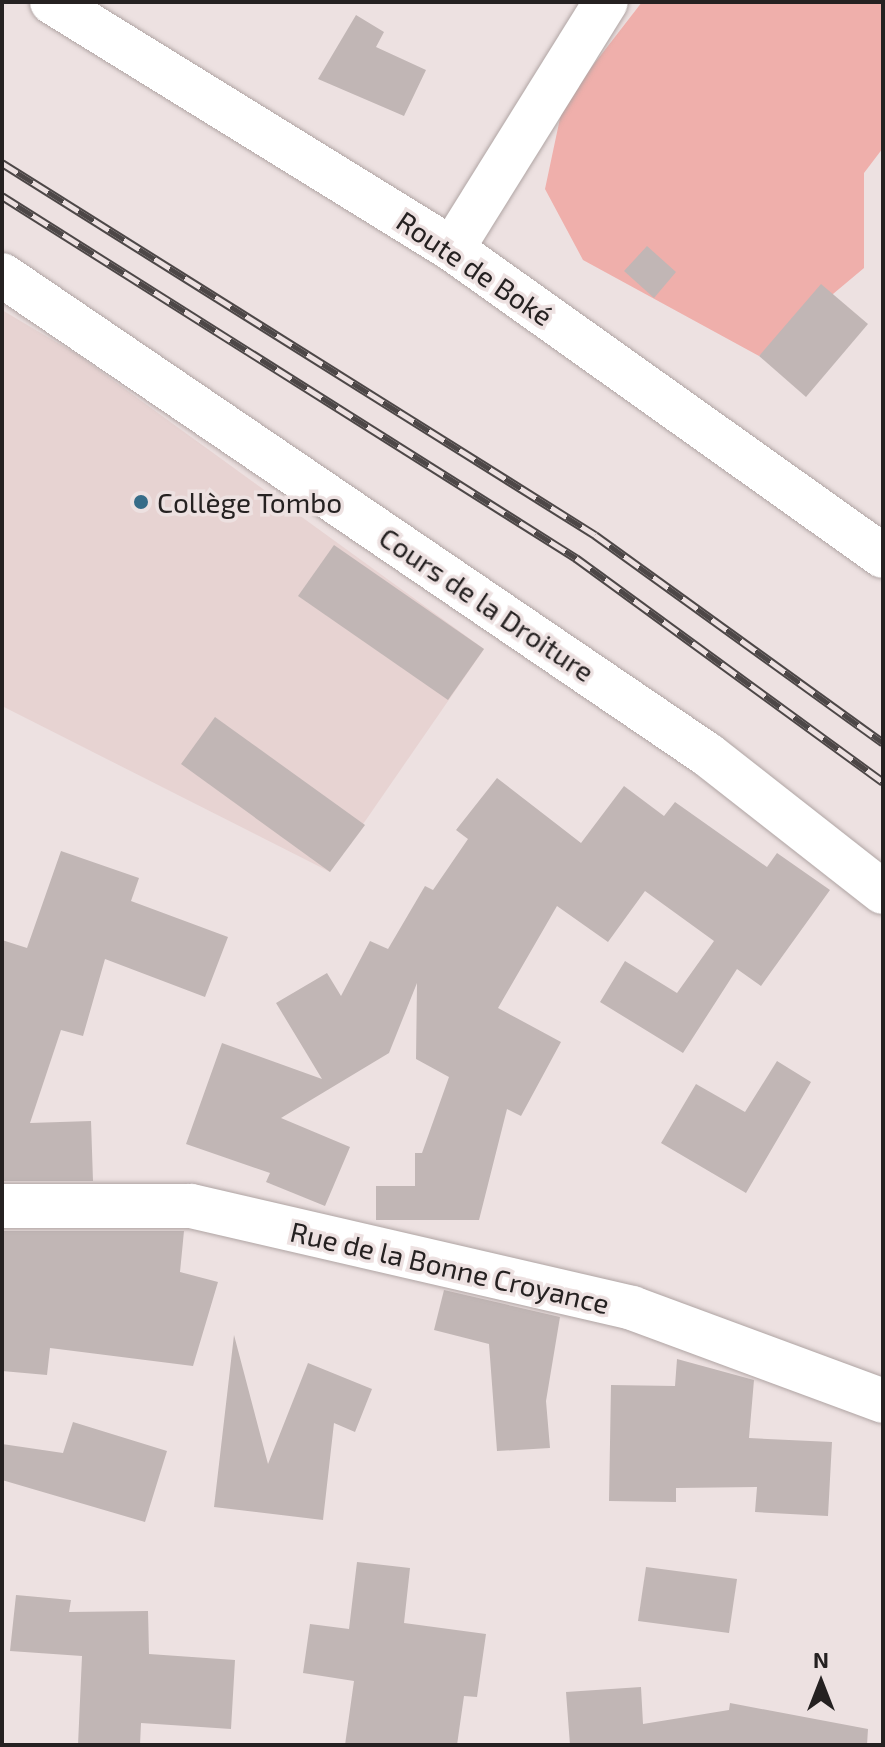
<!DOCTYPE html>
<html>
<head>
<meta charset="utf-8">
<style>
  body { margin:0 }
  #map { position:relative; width:885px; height:1747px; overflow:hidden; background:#ede1e1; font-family:"Exo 2",sans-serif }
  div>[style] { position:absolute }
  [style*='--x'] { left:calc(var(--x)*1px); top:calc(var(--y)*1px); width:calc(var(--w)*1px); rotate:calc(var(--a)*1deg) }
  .built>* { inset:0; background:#e7d3d2 }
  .green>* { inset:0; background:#efafab }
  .building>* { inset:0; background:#c1b6b5 }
  .roads { filter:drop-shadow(0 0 2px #afa4a3) drop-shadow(0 0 2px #afa4a3) }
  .street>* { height:44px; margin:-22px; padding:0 22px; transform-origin:22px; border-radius:22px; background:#fff }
  .primary>* { height:44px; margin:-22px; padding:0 22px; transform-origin:22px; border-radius:22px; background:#fff }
  .rail>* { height:9px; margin-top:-4.5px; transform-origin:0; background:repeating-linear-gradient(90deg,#ede1e1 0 18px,#4d4747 0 36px); box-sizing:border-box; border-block:2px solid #4d4747 }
  .dots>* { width:22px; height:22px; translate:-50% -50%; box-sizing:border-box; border:4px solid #ede1e1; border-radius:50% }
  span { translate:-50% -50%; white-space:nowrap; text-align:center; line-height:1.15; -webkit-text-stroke:7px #ede1e1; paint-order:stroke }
  .street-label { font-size:28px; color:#252121 }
  .poi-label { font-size:28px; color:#252121 }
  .left { translate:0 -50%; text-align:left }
  .frame { position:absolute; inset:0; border:4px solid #252121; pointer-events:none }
  .north { position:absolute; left:781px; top:1643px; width:80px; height:80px; -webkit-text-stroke:6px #ede1e1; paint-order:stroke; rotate:0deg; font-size:22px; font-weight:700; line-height:32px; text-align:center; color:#252121 }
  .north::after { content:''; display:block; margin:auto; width:28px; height:36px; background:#252121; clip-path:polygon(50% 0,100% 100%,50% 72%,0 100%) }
</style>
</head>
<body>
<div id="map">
  <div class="built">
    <i style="clip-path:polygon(2px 310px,78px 355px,484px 649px,330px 872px,2px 706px)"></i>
  </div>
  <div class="green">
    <i style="clip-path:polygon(642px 2px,883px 2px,883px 148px,864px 173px,864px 268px,759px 356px,583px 260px,545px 189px,563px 104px)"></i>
  </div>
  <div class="building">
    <i style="clip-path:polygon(356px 15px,384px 32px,376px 47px,426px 70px,404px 116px,318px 79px)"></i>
    <i style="clip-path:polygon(647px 246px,676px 272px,654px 298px,624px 271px)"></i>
    <i style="clip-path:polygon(821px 284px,868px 324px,806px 397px,759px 356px)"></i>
    <i style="clip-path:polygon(334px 545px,484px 649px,448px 700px,298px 596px)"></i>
    <i style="clip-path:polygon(215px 717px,365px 825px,330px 872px,181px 764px)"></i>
    <i style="clip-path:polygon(497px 778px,581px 843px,624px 786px,664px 816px,675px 802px,767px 867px,777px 853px,830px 890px,761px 986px,737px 969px,683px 1053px,600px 1002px,625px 961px,677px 993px,714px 941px,645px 891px,608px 942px,557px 906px,498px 1008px,561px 1042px,521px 1116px,507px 1109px,479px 1220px,376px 1220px,376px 1186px,415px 1186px,415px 1153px,422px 1153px,449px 1077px,416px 1059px,417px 983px,389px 1053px,281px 1118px,350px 1147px,325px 1206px,266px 1182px,270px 1173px,186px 1144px,222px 1043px,322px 1079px,276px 1003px,327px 973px,341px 996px,370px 941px,388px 949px,425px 886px,433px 890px,468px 839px,456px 830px)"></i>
    <i style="clip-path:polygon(61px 851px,139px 878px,131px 901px,228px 937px,205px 997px,105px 959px,83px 1036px,61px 1030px,30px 1123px,91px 1121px,93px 1181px,2px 1181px,2px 940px,27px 948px)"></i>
    <i style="clip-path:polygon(777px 1061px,811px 1082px,746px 1193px,661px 1143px,696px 1084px,745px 1112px)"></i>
    <i style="clip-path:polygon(2px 1231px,184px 1231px,180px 1272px,218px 1282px,193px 1366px,50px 1348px,47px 1375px,2px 1371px)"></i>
    <i style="clip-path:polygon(444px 1290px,560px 1317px,546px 1401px,550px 1448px,497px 1451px,489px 1344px,434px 1330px)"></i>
    <i style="clip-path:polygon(234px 1335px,268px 1464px,308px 1363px,372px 1389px,355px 1432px,334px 1423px,323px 1520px,214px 1507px)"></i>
    <i style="clip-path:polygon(677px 1359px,754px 1380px,749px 1438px,832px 1442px,828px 1516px,755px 1512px,757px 1487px,676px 1488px,676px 1502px,609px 1501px,611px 1385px,675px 1386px)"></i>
    <i style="clip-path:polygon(73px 1422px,167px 1451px,145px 1522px,2px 1480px,2px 1444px,63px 1453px)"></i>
    <i style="clip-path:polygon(357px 1562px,410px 1568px,404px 1623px,486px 1634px,477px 1697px,464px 1696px,457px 1745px,345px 1745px,354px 1681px,303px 1673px,310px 1624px,349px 1629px)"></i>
    <i style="clip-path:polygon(646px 1567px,737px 1579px,729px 1633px,638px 1621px)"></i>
    <i style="clip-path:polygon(16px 1595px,71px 1600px,69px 1612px,148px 1611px,149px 1654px,235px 1660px,231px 1729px,141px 1723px,140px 1745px,78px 1745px,82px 1656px,10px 1651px)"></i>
    <i style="clip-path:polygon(641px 1687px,643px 1724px,729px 1710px,730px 1703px,868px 1729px,867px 1745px,570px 1745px,566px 1692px)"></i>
  </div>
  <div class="roads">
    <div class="street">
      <i style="--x:452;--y:249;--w:291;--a:-58.1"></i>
      <i style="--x:2;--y:275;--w:854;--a:34.21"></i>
      <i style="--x:708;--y:755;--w:222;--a:38.1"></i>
      <i style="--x:2;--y:1206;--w:189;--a:0"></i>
      <i style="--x:191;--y:1206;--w:453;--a:13"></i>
      <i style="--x:632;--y:1308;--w:268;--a:20.3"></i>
    </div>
    <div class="primary">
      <i style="--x:52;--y:2;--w:470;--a:31.7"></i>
      <i style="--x:452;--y:249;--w:529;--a:35.46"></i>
    </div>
  </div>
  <div class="rail">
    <i style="--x:2;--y:163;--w:700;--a:32.1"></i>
    <i style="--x:595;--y:535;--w:355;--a:35.8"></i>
    <i style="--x:2;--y:196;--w:679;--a:32.24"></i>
    <i style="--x:576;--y:558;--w:380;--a:36.1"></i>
  </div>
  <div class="dots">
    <i style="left:141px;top:502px;background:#366c88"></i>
  </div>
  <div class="street-label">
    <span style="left:475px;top:268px;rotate:34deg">Route de Boké</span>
    <span style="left:487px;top:604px;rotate:34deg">Cours de la Droiture</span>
    <span style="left:450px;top:1267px;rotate:13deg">Rue de la Bonne Croyance</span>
  </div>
  <div class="poi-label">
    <span class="left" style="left:157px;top:502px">Collège Tombo</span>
  </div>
  <div class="frame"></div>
  <div class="north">N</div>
</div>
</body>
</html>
